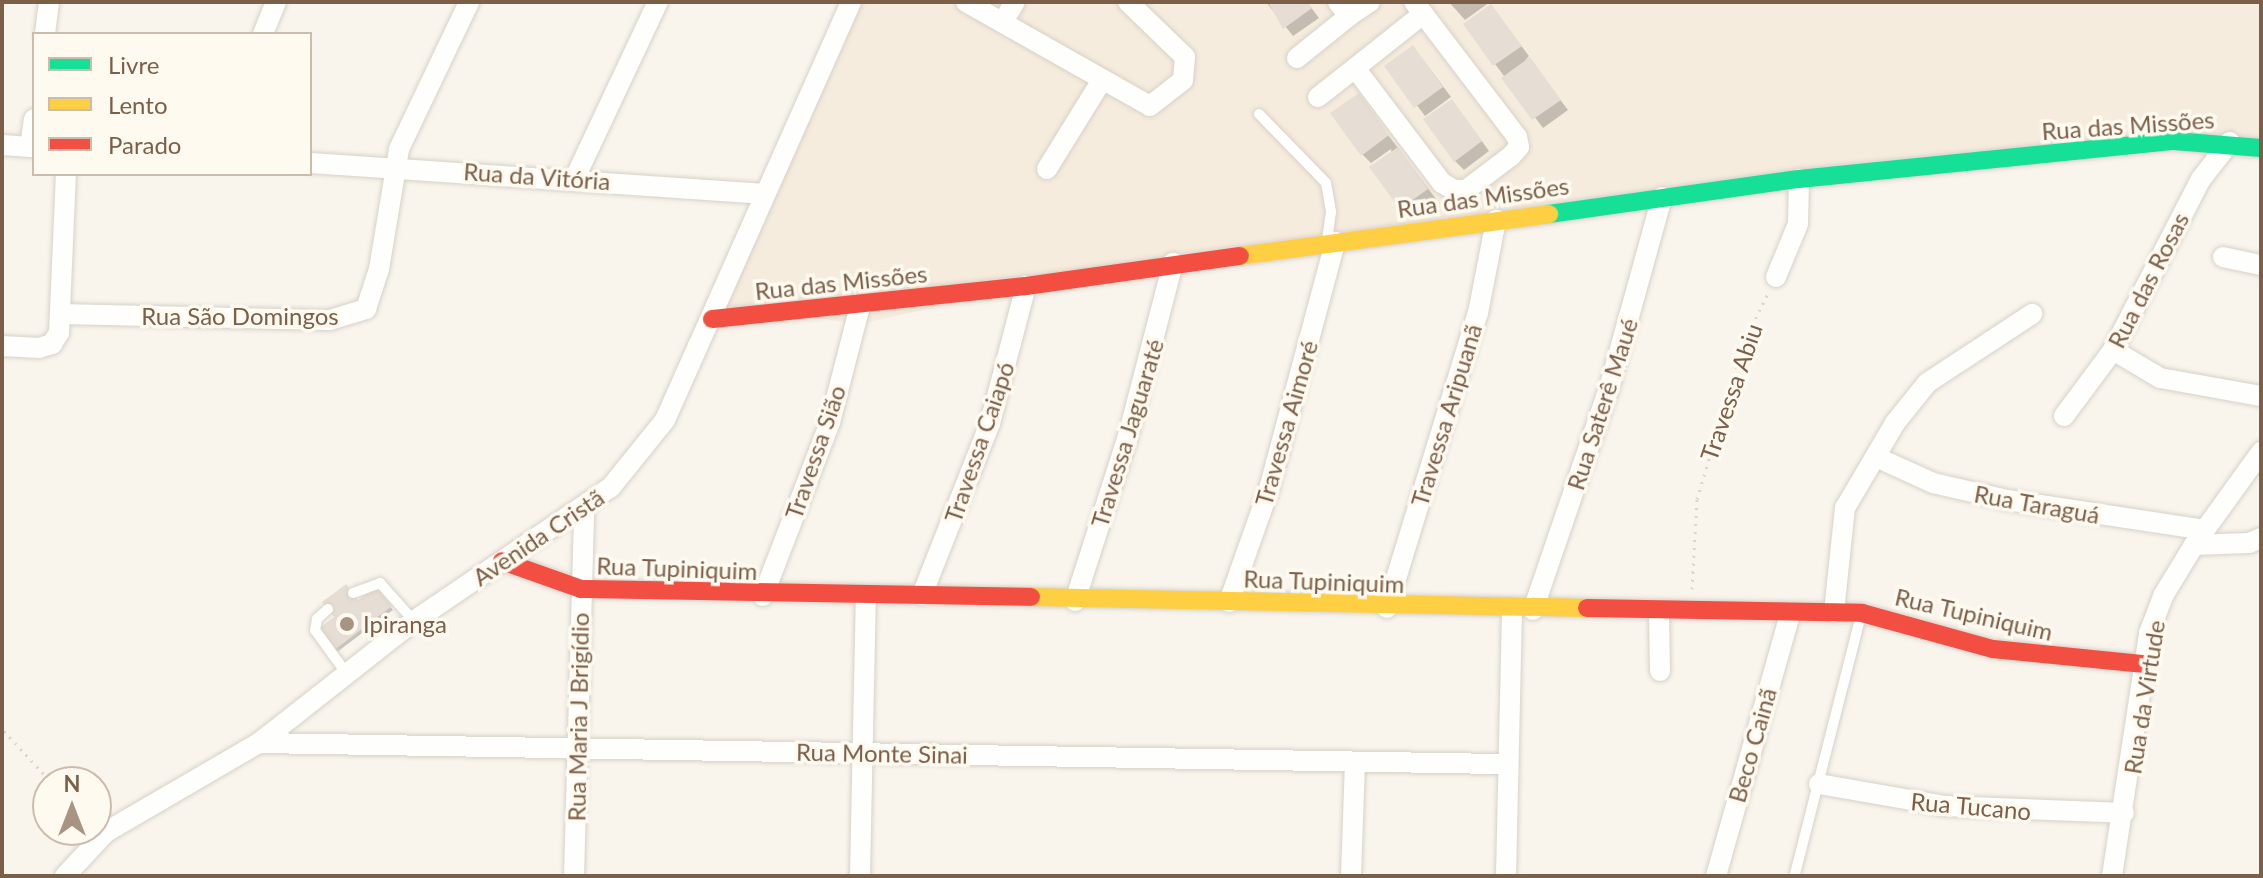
<!DOCTYPE html>
<html>
<head>
<meta charset="utf-8">
<style>
  body { margin:0 }
  #map { position:relative; width:2263px; height:878px; overflow:hidden; background:#f9f5ed; font-family:Lato,sans-serif }
  div>[style] { position:absolute }
  [style*='--x'] { left:calc(var(--x)*1px); top:calc(var(--y)*1px); width:calc(var(--w)*1px); rotate:calc(var(--a)*1deg) }
  .residential>* { inset:0; background:#f6ecdd }
  .shadow>* { inset:0; background:#0003 }
  .building>* { inset:0; background:#e6ded4 }
  .path>* { height:3px; margin-top:-1.5px; transform-origin:0; background:repeating-linear-gradient(90deg,#dcd5ce 0 2px,transparent 0 8px) }
  .roads { filter:drop-shadow(0 0 2px #d7d1c8) drop-shadow(0 0 2px #d7d1c8) }
  .lane>* { height:10px; margin:-5px; padding:0 5px; transform-origin:5px; border-radius:5px; background:#fefefc }
  .street>* { height:20px; margin:-10px; padding:0 10px; transform-origin:10px; border-radius:10px; background:#fefefc }
  .fast>* { height:18px; margin:-9px; padding:0 9px; transform-origin:9px; border-radius:9px; background:#16e098 }
  .slow>* { height:18px; margin:-9px; padding:0 9px; transform-origin:9px; border-radius:9px; background:#ffcf43 }
  .jam>* { height:18px; margin:-9px; padding:0 9px; transform-origin:9px; border-radius:9px; background:#f24e42 }
  .dots>* { width:22px; height:22px; translate:-50% -50%; box-sizing:border-box; border:4px solid #fffaf0; border-radius:50% }
  span { translate:-50% -50%; white-space:nowrap; text-align:center; line-height:1.15; -webkit-text-stroke:7px #fffaf0; paint-order:stroke }
  .street-label { font-size:24px; color:#7c5f49 }
  .poi-label { font-size:24px; color:#7c5f49 }
  .left { translate:0 -50%; text-align:left }
  .frame { position:absolute; inset:0; border:4px solid #7c5f49; pointer-events:none }
  .legend { position:absolute; left:32px; top:32px; width:280px; height:144px; box-sizing:border-box; background:#fffaf0; border:2px solid #cbbcad; margin:0; padding:10px 14px; list-style:none; font-size:24px; color:#7c5f49 }
  .legend li { display:flex; align-items:center; gap:16px; height:40px }
  .legend b { width:40px; border:2px solid #cbbcad }
  .north { position:absolute; left:32px; top:766px; width:80px; height:80px; box-sizing:border-box; background:#fffaf0; border:2px solid #cbbcad; border-radius:50%; rotate:0deg; font-size:22px; font-weight:700; line-height:32px; text-align:center; color:#7c5f49 }
  .north::after { content:''; display:block; margin:auto; width:28px; height:36px; background:#a89482; clip-path:polygon(50% 0,100% 100%,50% 72%,0 100%) }
</style>
</head>
<body>
<div id="map">
  <div class="residential">
    <i style="clip-path:polygon(841px 2px,2261px 2px,2261px 150px,2174px 131px,1181px 253px,860px 324px,711px 304px)"></i>
  </div>
  <div class="shadow">
    <i style="clip-path:polygon(1266px 2px,1307px 2px,1319px 18px,1293px 36px)"></i>
    <i style="clip-path:polygon(1449px 2px,1490px 2px,1465px 20px)"></i>
    <i style="clip-path:polygon(1491px 6px,1529px 56px,1519px 68px,1530px 60px,1568px 110px,1543px 128px,1465px 24px)"></i>
    <i style="clip-path:polygon(1421px 57px,1451px 97px,1425px 116px,1387px 66px)"></i>
    <i style="clip-path:polygon(1359px 96px,1436px 199px,1410px 217px,1401px 208px,1391px 149px,1371px 163px,1362px 154px)"></i>
    <i style="clip-path:polygon(1460px 111px,1489px 151px,1464px 170px,1455px 161px)"></i>
    <i style="clip-path:polygon(376px 589px,393px 610px,337px 652px,320px 631px)"></i>
  </div>
  <div class="building">
    <i style="clip-path:polygon(1268px 2px,1307px 2px,1312px 8px,1283px 29px)"></i>
    <i style="clip-path:polygon(1491px 4px,1522px 46px,1493px 66px,1463px 24px)"></i>
    <i style="clip-path:polygon(1413px 45px,1443px 87px,1414px 108px,1384px 66px)"></i>
    <i style="clip-path:polygon(1530px 57px,1561px 100px,1532px 120px,1501px 78px)"></i>
    <i style="clip-path:polygon(1359px 93px,1389px 135px,1361px 156px,1330px 113px)"></i>
    <i style="clip-path:polygon(1452px 99px,1482px 141px,1454px 162px,1423px 119px)"></i>
    <i style="clip-path:polygon(1398px 147px,1428px 189px,1400px 209px,1369px 167px)"></i>
    <i style="clip-path:polygon(346px 584px,358px 600px,376px 586px,392px 606px,333px 651px,317px 630px,334px 617px,322px 602px)"></i>
  </div>
  <div class="path">
    <i style="--x:1692;--y:589;--w:90;--a:-86.8"></i>
    <i style="--x:1697;--y:499;--w:166;--a:-73.2"></i>
    <i style="--x:1745;--y:340;--w:52;--a:-63.9"></i>
    <i style="--x:4;--y:731;--w:69;--a:47.3"></i>
  </div>
  <div class="roads">
    <div class="lane">
      <i style="--x:1259;--y:114;--w:96;--a:45.8"></i>
      <i style="--x:1326;--y:183;--w:29;--a:80"></i>
      <i style="--x:1331;--y:212;--w:29;--a:98"></i>
      <i style="--x:353;--y:593;--w:29;--a:-20"></i>
      <i style="--x:380;--y:583;--w:51;--a:48.2"></i>
      <i style="--x:328;--y:609;--w:15;--a:138"></i>
      <i style="--x:317;--y:619;--w:11;--a:100"></i>
      <i style="--x:315;--y:630;--w:54;--a:54"></i>
      <i style="--x:1795;--y:874;--w:267;--a:-75.7"></i>
    </div>
    <div class="street">
      <i style="--x:966;--y:2;--w:211;--a:29.5"></i>
      <i style="--x:1150;--y:106;--w:42;--a:-38.2"></i>
      <i style="--x:1183;--y:80;--w:23;--a:-85"></i>
      <i style="--x:1185;--y:57;--w:79;--a:-136"></i>
      <i style="--x:1338;--y:2;--w:18;--a:52"></i>
      <i style="--x:1349;--y:16;--w:25;--a:-34"></i>
      <i style="--x:1004;--y:20;--w:21;--a:-59"></i>
      <i style="--x:45;--y:34;--w:32;--a:-83"></i>
      <i style="--x:263;--y:34;--w:35;--a:-68"></i>
      <i style="--x:1297;--y:58;--w:67;--a:-38.9"></i>
      <i style="--x:1355;--y:68;--w:87;--a:-38.5"></i>
      <i style="--x:1318;--y:97;--w:47;--a:-38.1"></i>
      <i style="--x:1355;--y:68;--w:144;--a:52.9"></i>
      <i style="--x:1442;--y:183;--w:14;--a:30"></i>
      <i style="--x:1454;--y:190;--w:12;--a:0"></i>
      <i style="--x:1466;--y:190;--w:56;--a:-37.1"></i>
      <i style="--x:1511;--y:156;--w:12;--a:-48"></i>
      <i style="--x:1519;--y:147;--w:10;--a:-101"></i>
      <i style="--x:1517;--y:137;--w:170;--a:-127.3"></i>
      <i style="--x:2;--y:145;--w:32;--a:4"></i>
      <i style="--x:30;--y:147;--w:28;--a:-82"></i>
      <i style="--x:310;--y:163;--w:454;--a:3.9"></i>
      <i style="--x:1047;--y:169;--w:105;--a:-58.3"></i>
      <i style="--x:575;--y:178;--w:195;--a:-64.8"></i>
      <i style="--x:2223;--y:257;--w:39;--a:12"></i>
      <i style="--x:1776;--y:277;--w:57;--a:-67.5"></i>
      <i style="--x:1798;--y:224;--w:45;--a:-88.7"></i>
      <i style="--x:60;--y:314;--w:270;--a:1.3"></i>
      <i style="--x:330;--y:320;--w:38;--a:-17"></i>
      <i style="--x:366;--y:309;--w:42;--a:-72"></i>
      <i style="--x:379;--y:269;--w:122;--a:-80.5"></i>
      <i style="--x:399;--y:149;--w:163;--a:-64.5"></i>
      <i style="--x:2;--y:346;--w:37;--a:3"></i>
      <i style="--x:39;--y:348;--w:14;--a:-17"></i>
      <i style="--x:52;--y:344;--w:13;--a:-58"></i>
      <i style="--x:59;--y:333;--w:159;--a:-87.5"></i>
      <i style="--x:2113;--y:350;--w:55;--a:30.8"></i>
      <i style="--x:2160;--y:378;--w:103;--a:10.1"></i>
      <i style="--x:2064;--y:416;--w:82;--a:-53.4"></i>
      <i style="--x:2113;--y:350;--w:192;--a:-62.8"></i>
      <i style="--x:2201;--y:179;--w:47;--a:-51.9"></i>
      <i style="--x:1876;--y:457;--w:63;--a:24.5"></i>
      <i style="--x:1933;--y:483;--w:76;--a:12.9"></i>
      <i style="--x:2007;--y:500;--w:200;--a:8.6"></i>
      <i style="--x:2194;--y:545;--w:55;--a:-2.1"></i>
      <i style="--x:2249;--y:543;--w:13;--a:-23"></i>
      <i style="--x:922;--y:595;--w:185;--a:-68.4"></i>
      <i style="--x:990;--y:423;--w:142;--a:-75.3"></i>
      <i style="--x:763;--y:596;--w:186;--a:-68.9"></i>
      <i style="--x:830;--y:422;--w:120;--a:-75.5"></i>
      <i style="--x:1075;--y:601;--w:173;--a:-72.2"></i>
      <i style="--x:1128;--y:436;--w:179;--a:-75.4"></i>
      <i style="--x:1229;--y:602;--w:120;--a:-70.5"></i>
      <i style="--x:1269;--y:489;--w:256;--a:-75"></i>
      <i style="--x:1387;--y:608;--w:309;--a:-72.9"></i>
      <i style="--x:1478;--y:313;--w:95;--a:-79"></i>
      <i style="--x:1533;--y:610;--w:238;--a:-71.1"></i>
      <i style="--x:1610;--y:385;--w:195;--a:-74.5"></i>
      <i style="--x:1659;--y:612;--w:59;--a:89"></i>
      <i style="--x:1834;--y:612;--w:105;--a:-84"></i>
      <i style="--x:1845;--y:508;--w:99;--a:-59.5"></i>
      <i style="--x:1895;--y:423;--w:51;--a:-51.3"></i>
      <i style="--x:1927;--y:383;--w:126;--a:-33.3"></i>
      <i style="--x:259;--y:743;--w:1246;--a:0.97"></i>
      <i style="--x:1819;--y:784;--w:128;--a:9.9"></i>
      <i style="--x:1945;--y:806;--w:179;--a:2.2"></i>
      <i style="--x:65;--y:876;--w:60;--a:-47"></i>
      <i style="--x:106;--y:832;--w:177;--a:-30.2"></i>
      <i style="--x:259;--y:743;--w:197;--a:-38.2"></i>
      <i style="--x:414;--y:621;--w:238;--a:-34.2"></i>
      <i style="--x:611;--y:487;--w:86;--a:-51.1"></i>
      <i style="--x:665;--y:420;--w:458;--a:-66"></i>
      <i style="--x:574;--y:876;--w:366;--a:-88.4"></i>
      <i style="--x:860;--y:876;--w:279;--a:-88.8"></i>
      <i style="--x:1351;--y:876;--w:114;--a:-88"></i>
      <i style="--x:1506;--y:876;--w:267;--a:-88.7"></i>
      <i style="--x:1716;--y:876;--w:272;--a:-74.2"></i>
      <i style="--x:2112;--y:876;--w:246;--a:-81.3"></i>
      <i style="--x:2149;--y:633;--w:40;--a:-69"></i>
      <i style="--x:2163;--y:596;--w:60;--a:-58.7"></i>
      <i style="--x:2194;--y:545;--w:115;--a:-54.2"></i>
    </div>
    <div class="fast">
      <i style="--x:1549;--y:214;--w:252;--a:-8"></i>
      <i style="--x:1799;--y:179;--w:377;--a:-5.8"></i>
      <i style="--x:2174;--y:141;--w:87;--a:4.6"></i>
    </div>
    <div class="slow">
      <i style="--x:1240;--y:256;--w:312;--a:-7.7"></i>
      <i style="--x:1031;--y:597;--w:556;--a:1.13"></i>
    </div>
    <div class="jam">
      <i style="--x:712;--y:319;--w:316;--a:-6"></i>
      <i style="--x:1026;--y:286;--w:216;--a:-8"></i>
      <i style="--x:502;--y:561;--w:84;--a:19.5"></i>
      <i style="--x:581;--y:589;--w:450;--a:1"></i>
      <i style="--x:1587;--y:608;--w:275;--a:1"></i>
      <i style="--x:1862;--y:613;--w:136;--a:15.4"></i>
      <i style="--x:1993;--y:649;--w:152;--a:5.7"></i>
    </div>
  </div>
  <div class="dots">
    <i style="left:347px;top:624px;background:#a89482"></i>
  </div>
  <div class="street-label">
    <span style="left:2128px;top:125px;rotate:-4deg">Rua das Missões</span>
    <span style="left:537px;top:176px;rotate:4deg">Rua da Vitória</span>
    <span style="left:1483px;top:197px;rotate:-8deg">Rua das Missões</span>
    <span style="left:2148px;top:280px;rotate:-63deg">Rua das Rosas</span>
    <span style="left:841px;top:282px;rotate:-6deg">Rua das Missões</span>
    <span style="left:240px;top:316px">Rua São Domingos</span>
    <span style="left:1731px;top:392px;rotate:-71deg">Travessa Abiu</span>
    <span style="left:1602px;top:404px;rotate:-72deg">Rua Saterê Maué</span>
    <span style="left:1446px;top:415px;rotate:-73deg">Travessa Aripuanã</span>
    <span style="left:1286px;top:423px;rotate:-74deg">Travessa Aimoré</span>
    <span style="left:1127px;top:433px;rotate:-73deg">Travessa Jaguaraté</span>
    <span style="left:979px;top:442px;rotate:-71deg">Travessa Caiapó</span>
    <span style="left:815px;top:452px;rotate:-71deg">Travessa Sião</span>
    <span style="left:2037px;top:504px;rotate:10deg">Rua Taraguá</span>
    <span style="left:538px;top:537px;rotate:-34deg">Avenida Cristã</span>
    <span style="left:677px;top:568px;rotate:2deg">Rua Tupiniquim</span>
    <span style="left:1324px;top:581px;rotate:2deg">Rua Tupiniquim</span>
    <span style="left:1974px;top:614px;rotate:13deg">Rua Tupiniquim</span>
    <span style="left:2144px;top:697px;rotate:-81deg">Rua da Virtude</span>
    <span style="left:578px;top:717px;rotate:-89deg">Rua Maria J Brigídio</span>
    <span style="left:1752px;top:745px;rotate:-74deg">Beco Cainã</span>
    <span style="left:882px;top:753px;rotate:1deg">Rua Monte Sinai</span>
    <span style="left:1971px;top:806px;rotate:5deg">Rua Tucano</span>
  </div>
  <div class="poi-label">
    <span class="left" style="left:363px;top:624px">Ipiranga</span>
  </div>
  <div class="frame"></div>
  <ul class="legend">
  <li><b style="height:10px;background:#16e098"></b>Livre</li>
  <li><b style="height:10px;background:#ffcf43"></b>Lento</li>
  <li><b style="height:10px;background:#f24e42"></b>Parado</li>
  </ul>
  <div class="north">N</div>
</div>
</body>
</html>
